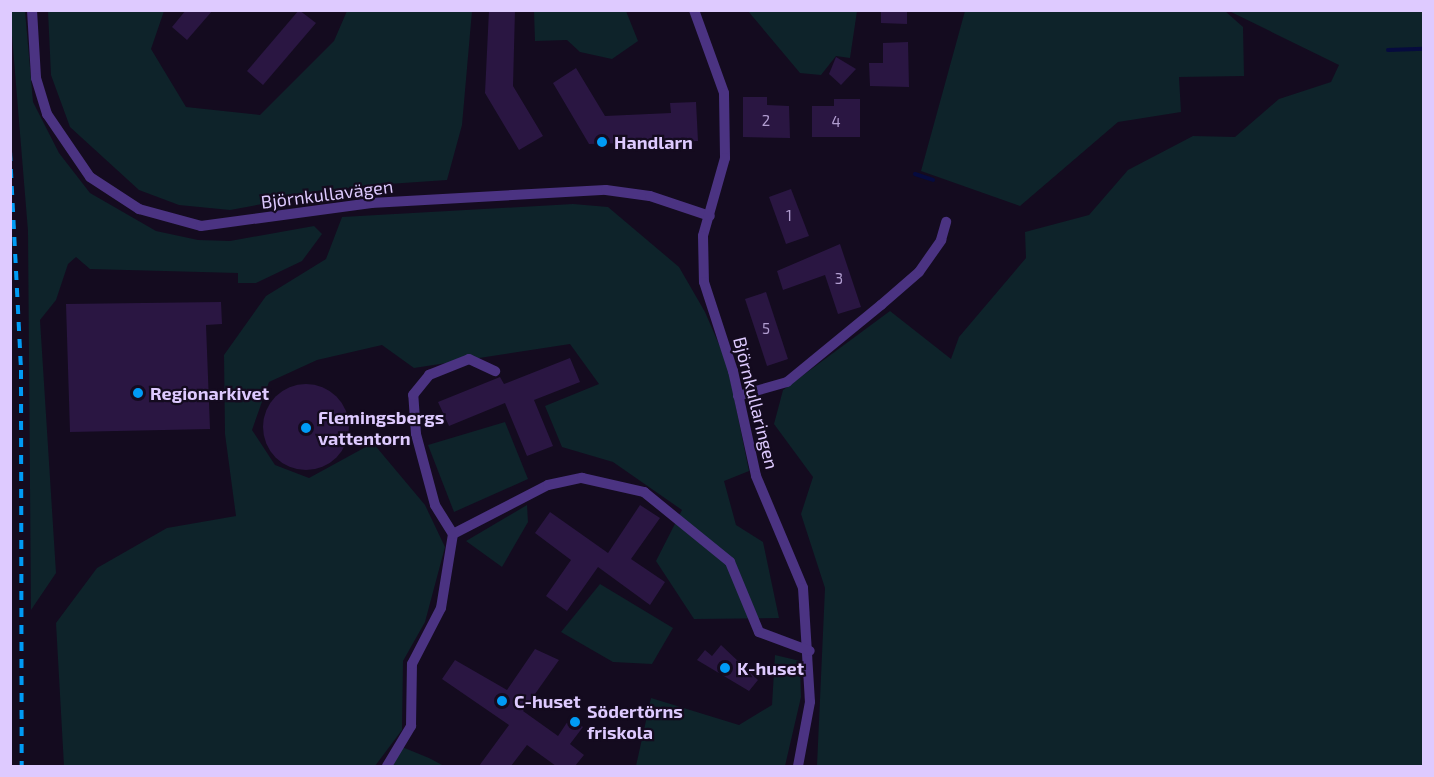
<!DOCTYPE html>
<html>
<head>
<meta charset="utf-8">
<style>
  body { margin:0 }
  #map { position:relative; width:1434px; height:777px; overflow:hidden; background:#140b1f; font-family:"Exo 2",sans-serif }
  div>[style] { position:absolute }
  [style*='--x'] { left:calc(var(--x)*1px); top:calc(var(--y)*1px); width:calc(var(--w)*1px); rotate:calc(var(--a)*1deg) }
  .green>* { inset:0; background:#0e232a }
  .stream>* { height:4px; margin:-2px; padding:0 2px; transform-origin:2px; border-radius:2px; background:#060b3e }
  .building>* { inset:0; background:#2a1642 }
  .round { border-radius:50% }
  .street>* { height:10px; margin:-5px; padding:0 5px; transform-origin:5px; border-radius:5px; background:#4b3382 }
  .rail>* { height:4px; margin-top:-2px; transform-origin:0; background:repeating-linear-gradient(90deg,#009bf5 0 9px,transparent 0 17px) }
  .dots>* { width:16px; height:16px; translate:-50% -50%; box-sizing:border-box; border:3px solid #140b1f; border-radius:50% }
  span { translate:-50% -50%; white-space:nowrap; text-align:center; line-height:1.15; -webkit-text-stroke:4.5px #140b1f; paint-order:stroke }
  .number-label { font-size:15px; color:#b19dd0 }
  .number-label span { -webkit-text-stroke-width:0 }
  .poi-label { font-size:18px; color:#decaff; font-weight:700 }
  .left { translate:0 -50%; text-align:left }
  .street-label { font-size:18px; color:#decaff }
  .frame { position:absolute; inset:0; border:12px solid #decaff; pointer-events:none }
</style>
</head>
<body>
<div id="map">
  <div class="green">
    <i style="clip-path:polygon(10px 11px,25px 11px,33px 102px,59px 153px,90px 193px,156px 231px,198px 240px,230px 241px,314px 226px,322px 234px,302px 261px,256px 283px,238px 283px,238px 273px,90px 269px,76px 257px,68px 264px,56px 300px,40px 320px,56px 573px,31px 610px,28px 231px)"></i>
    <i style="clip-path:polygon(48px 11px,164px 11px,151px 49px,186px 107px,260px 115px,334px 41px,347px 11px,472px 11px,462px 125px,447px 180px,359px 186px,230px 210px,179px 205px,139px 190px,70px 127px,51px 75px)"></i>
    <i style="clip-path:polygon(534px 11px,626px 11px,638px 41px,612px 59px,580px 52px,567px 40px,535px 41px)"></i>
    <i style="clip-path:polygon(748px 11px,857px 11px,850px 58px,836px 56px,821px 75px,800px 73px)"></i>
    <i style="clip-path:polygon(965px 11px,1225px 11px,1243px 27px,1244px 76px,1179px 77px,1181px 112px,1118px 122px,1020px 206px,921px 171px)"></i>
    <i style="clip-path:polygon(1229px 11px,1423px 11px,1423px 766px,817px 766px,825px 588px,801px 514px,813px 477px,774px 424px,783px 390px,890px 311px,951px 359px,959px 337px,1026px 258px,1025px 232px,1089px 215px,1128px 170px,1193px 136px,1235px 137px,1279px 99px,1331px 82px,1339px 65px)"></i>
    <i style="clip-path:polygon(573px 204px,608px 207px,679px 267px,705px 312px,727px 363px,749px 471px,724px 481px,736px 525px,763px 542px,779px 618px,694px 619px,656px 561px,682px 510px,613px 462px,562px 447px,545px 406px,599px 384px,570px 344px,414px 368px,382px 345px,317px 360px,269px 382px,252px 430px,275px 465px,309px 478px,373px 443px,425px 505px,445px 547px,425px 622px,403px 661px,402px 730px,375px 766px,64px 766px,56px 623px,97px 568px,167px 528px,236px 516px,225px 434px,224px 355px,266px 296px,326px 259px,342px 217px)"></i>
    <i style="clip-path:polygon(505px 422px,528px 479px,454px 512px,428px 445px)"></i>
    <i style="clip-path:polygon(527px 505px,528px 522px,502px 567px,466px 541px)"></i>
    <i style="clip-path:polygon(600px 584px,673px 628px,652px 664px,613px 662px,561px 632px)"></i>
    <i style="clip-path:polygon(775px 655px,800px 661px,801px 697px,785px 766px,636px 766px,651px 698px,739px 725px,772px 705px)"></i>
    <i style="clip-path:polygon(402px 747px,429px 758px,444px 766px,387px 766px)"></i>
  </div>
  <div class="stream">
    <i style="--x:1388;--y:50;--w:36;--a:-2"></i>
    <i style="--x:915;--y:174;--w:19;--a:18"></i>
  </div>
  <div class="building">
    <i style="clip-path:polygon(186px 10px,213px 10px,187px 40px,172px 27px)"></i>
    <i style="clip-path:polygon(299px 10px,316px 23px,263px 85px,247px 71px)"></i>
    <i style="clip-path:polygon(489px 10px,515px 10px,513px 86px,543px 136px,519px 150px,485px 93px)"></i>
    <i style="clip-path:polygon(881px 10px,907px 10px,907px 24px,881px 23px)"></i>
    <i style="clip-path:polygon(908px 42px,909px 87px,870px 86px,869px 63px,883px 63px,883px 43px)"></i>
    <i style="clip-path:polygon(836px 57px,856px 69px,841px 85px,829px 74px)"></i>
    <i style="clip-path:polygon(576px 68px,605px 116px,671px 113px,670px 103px,696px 102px,698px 141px,589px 144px,553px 83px)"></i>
    <i style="clip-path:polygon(743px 97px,767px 97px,767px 105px,789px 106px,790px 138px,743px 137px)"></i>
    <i style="clip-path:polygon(834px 99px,860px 99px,860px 137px,812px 137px,812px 106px,834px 106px)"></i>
    <i style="clip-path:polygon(791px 189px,809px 236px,786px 244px,769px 197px)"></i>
    <i style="clip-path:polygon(840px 244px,861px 307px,838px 314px,825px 275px,783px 290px,777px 271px)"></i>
    <i style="clip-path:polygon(766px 292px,788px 359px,767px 366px,745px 299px)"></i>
    <i style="clip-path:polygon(221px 302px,222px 324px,206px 325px,210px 429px,70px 432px,66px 304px)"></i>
    <i style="clip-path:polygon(570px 358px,580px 382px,534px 400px,553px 446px,527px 456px,505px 403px,449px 426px,438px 402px,500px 377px,504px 384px)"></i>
    <i class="round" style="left:263px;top:384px;width:86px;height:86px"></i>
    <i style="clip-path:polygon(640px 505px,660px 518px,631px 559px,665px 582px,650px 605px,598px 567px,567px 611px,546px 596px,571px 560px,535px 533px,550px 512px,608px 553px)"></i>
    <i style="clip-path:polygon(721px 645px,758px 680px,749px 691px,697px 660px,705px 650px,712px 656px)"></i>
    <i style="clip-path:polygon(535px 649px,559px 660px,523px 711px,558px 736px,570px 718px,583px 727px,570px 744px,584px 755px,575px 766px,556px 766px,527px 745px,511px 766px,479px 766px,509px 725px,442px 679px,455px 660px,507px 690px)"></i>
  </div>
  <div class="street">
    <i style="--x:32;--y:10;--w:68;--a:86.6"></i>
    <i style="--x:36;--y:78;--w:38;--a:73"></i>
    <i style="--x:47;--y:114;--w:76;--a:55.7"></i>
    <i style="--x:90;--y:177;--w:59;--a:33.1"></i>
    <i style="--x:139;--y:209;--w:64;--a:15.3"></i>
    <i style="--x:201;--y:226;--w:172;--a:-7.7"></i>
    <i style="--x:371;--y:203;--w:235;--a:-3.2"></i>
    <i style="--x:606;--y:190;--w:44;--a:7.8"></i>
    <i style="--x:650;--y:196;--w:63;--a:18.4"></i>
    <i style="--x:694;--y:10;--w:88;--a:70.1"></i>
    <i style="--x:724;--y:93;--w:65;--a:89.1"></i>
    <i style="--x:725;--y:158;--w:81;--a:105.8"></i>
    <i style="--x:703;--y:236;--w:46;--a:88.8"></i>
    <i style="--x:704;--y:282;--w:94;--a:72"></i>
    <i style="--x:733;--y:371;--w:107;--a:77.6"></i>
    <i style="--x:756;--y:476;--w:121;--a:67.2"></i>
    <i style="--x:803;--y:588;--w:114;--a:86.5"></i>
    <i style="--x:810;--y:702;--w:65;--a:100.6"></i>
    <i style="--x:738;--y:396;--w:51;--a:-15.9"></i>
    <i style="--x:787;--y:382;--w:122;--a:-39.3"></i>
    <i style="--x:881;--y:305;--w:50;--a:-41"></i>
    <i style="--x:919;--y:272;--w:39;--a:-55"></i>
    <i style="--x:941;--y:240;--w:19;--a:-74"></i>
    <i style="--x:453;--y:534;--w:34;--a:-122"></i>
    <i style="--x:435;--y:505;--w:73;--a:-105"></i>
    <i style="--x:416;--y:434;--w:39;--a:-94"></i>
    <i style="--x:413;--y:395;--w:26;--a:-51"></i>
    <i style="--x:429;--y:375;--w:43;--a:-21.8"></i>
    <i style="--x:469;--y:359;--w:29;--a:25"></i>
    <i style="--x:387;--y:766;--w:47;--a:-59"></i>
    <i style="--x:411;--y:726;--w:62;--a:-89.1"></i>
    <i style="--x:412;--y:664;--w:63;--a:-62.6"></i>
    <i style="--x:441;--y:608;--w:75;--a:-80.8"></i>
    <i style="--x:453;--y:534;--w:107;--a:-27.3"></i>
    <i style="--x:548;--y:485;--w:35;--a:-12"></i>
    <i style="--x:582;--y:478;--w:64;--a:12.7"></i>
    <i style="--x:644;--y:492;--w:111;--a:39.1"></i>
    <i style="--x:730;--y:562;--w:76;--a:67.5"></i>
    <i style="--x:759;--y:632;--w:54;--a:20.4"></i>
  </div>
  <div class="rail">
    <i style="--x:10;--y:152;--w:218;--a:87.1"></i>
    <i style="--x:21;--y:370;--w:396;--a:89.9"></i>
  </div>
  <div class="dots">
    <i style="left:602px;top:142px;background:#009bf5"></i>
    <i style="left:138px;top:393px;background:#009bf5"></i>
    <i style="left:306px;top:428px;background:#009bf5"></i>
    <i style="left:725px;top:668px;background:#009bf5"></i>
    <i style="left:502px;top:701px;background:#009bf5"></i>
    <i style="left:575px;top:722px;background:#009bf5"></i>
  </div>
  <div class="number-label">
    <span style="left:766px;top:121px">2</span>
    <span style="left:836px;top:122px">4</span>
    <span style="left:789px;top:216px">1</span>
    <span style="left:839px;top:279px">3</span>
    <span style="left:766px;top:329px">5</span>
  </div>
  <div class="poi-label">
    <span class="left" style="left:614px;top:142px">Handlarn</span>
    <span class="left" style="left:150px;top:393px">Regionarkivet</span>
    <span class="left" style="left:318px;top:428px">Flemingsbergs<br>vattentorn</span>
    <span class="left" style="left:737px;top:668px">K-huset</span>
    <span class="left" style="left:514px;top:701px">C-huset</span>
    <span class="left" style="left:587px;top:722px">Södertörns<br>friskola</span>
  </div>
  <div class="street-label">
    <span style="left:327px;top:194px;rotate:-7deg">Björnkullavägen</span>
    <span style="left:756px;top:403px;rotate:76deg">Björnkullaringen</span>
  </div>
  <div class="frame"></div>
</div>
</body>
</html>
